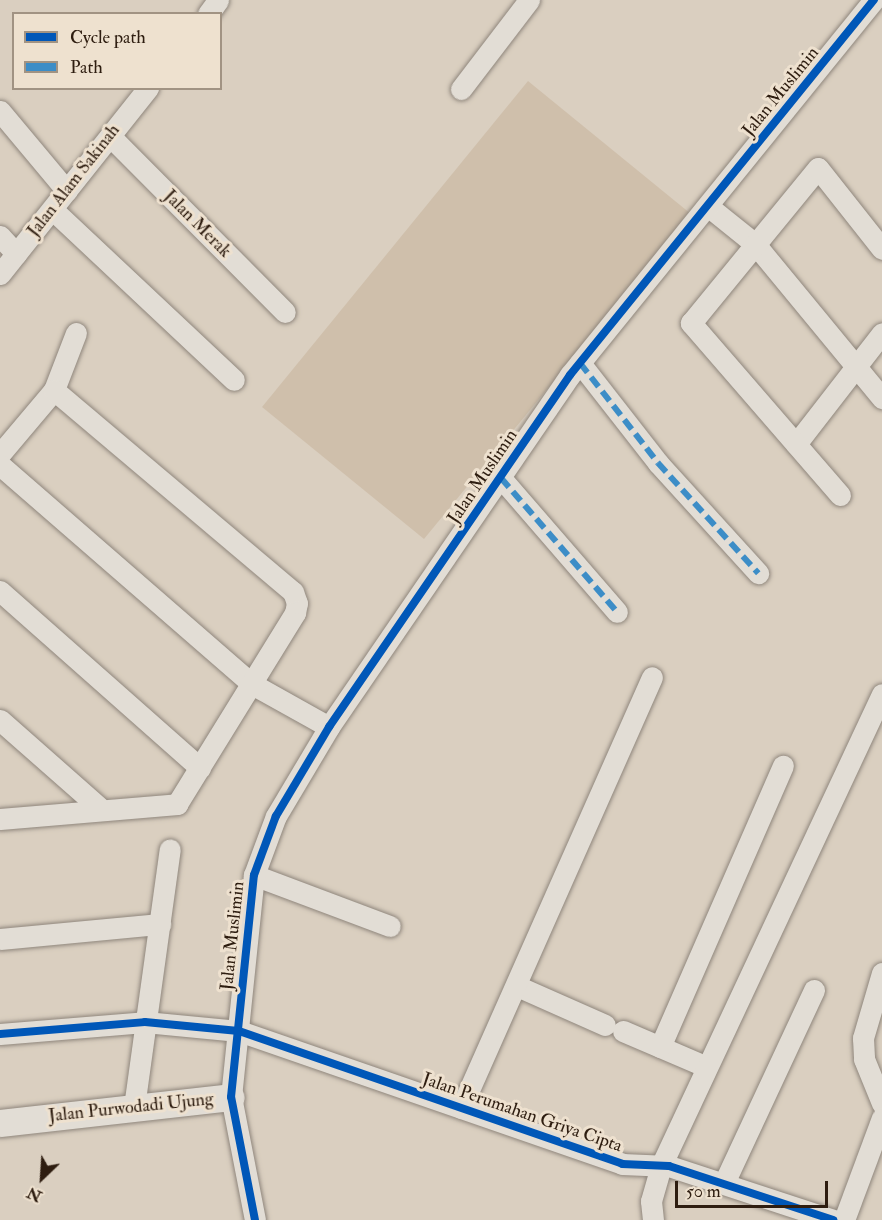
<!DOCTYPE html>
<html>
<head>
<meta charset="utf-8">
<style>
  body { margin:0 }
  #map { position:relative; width:882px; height:1220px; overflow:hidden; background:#dacfc0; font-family:"IM FELL Double Pica",serif }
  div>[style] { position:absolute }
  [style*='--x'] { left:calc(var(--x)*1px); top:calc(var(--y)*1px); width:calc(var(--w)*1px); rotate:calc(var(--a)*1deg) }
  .green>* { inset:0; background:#cfbfab }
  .roads { filter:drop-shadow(0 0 2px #8f867c) drop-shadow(0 0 2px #8f867c) }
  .minor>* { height:21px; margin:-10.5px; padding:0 10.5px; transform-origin:10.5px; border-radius:10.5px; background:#e2ddd5 }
  .tertiary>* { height:27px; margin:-13.5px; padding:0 13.5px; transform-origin:13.5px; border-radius:13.5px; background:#e2ddd5 }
  .quiet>* { height:6px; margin-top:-3px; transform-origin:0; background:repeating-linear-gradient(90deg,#3c8dc7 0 12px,transparent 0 18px) }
  .cycleway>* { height:8px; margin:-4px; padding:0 4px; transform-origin:4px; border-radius:4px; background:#0057b8 }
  span { translate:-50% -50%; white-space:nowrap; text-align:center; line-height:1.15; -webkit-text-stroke:6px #eee1cf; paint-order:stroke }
  .street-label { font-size:18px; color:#2e1d10 }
  .legend { position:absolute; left:12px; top:12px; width:210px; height:78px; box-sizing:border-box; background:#eee1cf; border:2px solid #a19383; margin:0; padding:8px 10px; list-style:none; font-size:18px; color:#2e1d10 }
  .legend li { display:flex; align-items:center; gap:12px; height:30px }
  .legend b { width:30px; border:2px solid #a19383 }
  .north { position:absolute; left:12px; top:1148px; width:60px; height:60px; -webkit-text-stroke:4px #eee1cf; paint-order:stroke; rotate:205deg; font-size:16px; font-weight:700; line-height:24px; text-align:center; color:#2e1d10 }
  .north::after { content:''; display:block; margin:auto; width:21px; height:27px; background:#2e1d10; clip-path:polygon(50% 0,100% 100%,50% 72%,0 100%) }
  .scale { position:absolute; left:675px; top:1181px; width:153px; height:27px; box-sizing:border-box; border:3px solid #2e1d10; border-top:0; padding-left:8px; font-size:18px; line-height:21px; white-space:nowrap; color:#2e1d10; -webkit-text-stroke:4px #eee1cf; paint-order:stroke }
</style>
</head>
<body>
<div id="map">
  <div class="green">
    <i style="clip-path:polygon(528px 81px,691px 214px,424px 539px,262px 407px)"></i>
  </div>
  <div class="roads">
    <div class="minor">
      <i style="--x:208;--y:14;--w:17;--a:-54"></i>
      <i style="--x:461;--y:89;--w:112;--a:-52.6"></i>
      <i style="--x:0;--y:111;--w:104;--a:50.1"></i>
      <i style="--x:110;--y:136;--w:248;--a:45.2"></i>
      <i style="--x:709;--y:207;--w:59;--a:38.8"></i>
      <i style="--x:755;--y:244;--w:200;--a:50.5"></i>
      <i style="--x:53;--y:210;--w:248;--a:43.2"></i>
      <i style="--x:0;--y:236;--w:24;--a:48"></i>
      <i style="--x:0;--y:274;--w:238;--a:-51.5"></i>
      <i style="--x:580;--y:363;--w:127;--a:52"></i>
      <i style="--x:658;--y:463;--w:149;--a:47.7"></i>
      <i style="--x:796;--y:444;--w:140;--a:-52.2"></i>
      <i style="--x:0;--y:454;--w:84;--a:-49.8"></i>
      <i style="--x:54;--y:390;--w:61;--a:-68.9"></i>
      <i style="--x:0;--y:465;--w:334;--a:41"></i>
      <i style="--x:252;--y:684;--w:88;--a:29.2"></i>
      <i style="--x:501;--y:478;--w:177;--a:49.1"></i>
      <i style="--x:840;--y:495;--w:228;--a:-130.9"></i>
      <i style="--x:691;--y:323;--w:200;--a:-50.7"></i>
      <i style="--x:818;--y:168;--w:103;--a:51.7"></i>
      <i style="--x:0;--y:591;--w:267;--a:41.5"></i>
      <i style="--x:0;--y:720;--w:136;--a:41.4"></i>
      <i style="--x:0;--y:819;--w:178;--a:-4.8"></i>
      <i style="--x:177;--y:804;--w:225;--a:-58.3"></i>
      <i style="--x:295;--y:613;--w:10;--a:-79"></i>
      <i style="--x:297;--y:603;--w:12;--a:-110"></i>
      <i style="--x:293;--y:592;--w:313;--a:-139.8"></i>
      <i style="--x:254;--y:875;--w:145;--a:20.6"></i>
      <i style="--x:0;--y:939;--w:161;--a:-5.4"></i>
      <i style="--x:882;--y:973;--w:68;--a:106.3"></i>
      <i style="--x:863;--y:1038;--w:21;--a:87"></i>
      <i style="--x:864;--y:1059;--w:48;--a:67.8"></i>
      <i style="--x:517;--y:986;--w:96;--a:23.9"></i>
      <i style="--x:623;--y:1031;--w:91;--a:23.2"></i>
      <i style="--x:0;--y:1034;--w:145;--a:-4.7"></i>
      <i style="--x:145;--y:1022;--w:94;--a:5.5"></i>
      <i style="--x:239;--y:1031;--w:405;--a:19.1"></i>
      <i style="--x:622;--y:1164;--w:47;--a:2.4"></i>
      <i style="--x:669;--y:1166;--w:173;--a:18.2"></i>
      <i style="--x:660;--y:1047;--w:307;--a:-66.4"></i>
      <i style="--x:134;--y:1107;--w:260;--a:-82.1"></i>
      <i style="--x:461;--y:1108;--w:471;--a:-66.1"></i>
      <i style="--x:724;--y:1183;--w:213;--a:-65"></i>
      <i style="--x:255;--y:1220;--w:125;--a:-101"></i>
      <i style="--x:231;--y:1097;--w:223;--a:-84.1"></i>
      <i style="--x:254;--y:875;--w:63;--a:-69.6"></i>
      <i style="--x:276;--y:816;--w:104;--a:-59.2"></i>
      <i style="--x:329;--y:727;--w:427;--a:-55.6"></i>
      <i style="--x:570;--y:375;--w:483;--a:-51"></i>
      <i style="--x:653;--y:1220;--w:19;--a:-96"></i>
      <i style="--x:651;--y:1201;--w:36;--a:-74"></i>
      <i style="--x:661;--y:1166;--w:521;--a:-64.91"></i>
      <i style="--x:844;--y:1220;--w:109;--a:-69.6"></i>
    </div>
    <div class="tertiary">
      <i style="--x:0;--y:1123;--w:232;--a:-6.4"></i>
    </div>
  </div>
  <div class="quiet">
    <i style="--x:580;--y:363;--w:127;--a:52"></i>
    <i style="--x:658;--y:463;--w:149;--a:47.7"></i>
    <i style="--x:501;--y:478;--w:177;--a:49.1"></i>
  </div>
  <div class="cycleway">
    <i style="--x:0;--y:1034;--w:145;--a:-4.7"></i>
    <i style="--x:145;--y:1022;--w:94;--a:5.5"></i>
    <i style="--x:239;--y:1031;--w:405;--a:19.1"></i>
    <i style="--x:622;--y:1164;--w:47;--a:2.4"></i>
    <i style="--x:669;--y:1166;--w:173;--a:18.2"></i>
    <i style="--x:255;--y:1220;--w:125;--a:-101"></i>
    <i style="--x:231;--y:1097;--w:223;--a:-84.1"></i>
    <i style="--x:254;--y:875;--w:63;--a:-69.6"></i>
    <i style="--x:276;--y:816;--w:104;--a:-59.2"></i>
    <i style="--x:329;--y:727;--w:427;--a:-55.6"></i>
    <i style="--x:570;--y:375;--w:483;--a:-51"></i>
  </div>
  <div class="street-label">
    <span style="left:781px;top:92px;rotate:-51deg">Jalan Muslimin</span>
    <span style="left:74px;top:181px;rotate:-52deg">Jalan Alam Sakinah</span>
    <span style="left:197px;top:224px;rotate:45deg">Jalan Merak</span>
    <span style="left:483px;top:477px;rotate:-56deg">Jalan Muslimin</span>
    <span style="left:233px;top:936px;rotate:-84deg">Jalan Muslimin</span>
    <span style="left:131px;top:1108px;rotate:-6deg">Jalan Purwodadi Ujung</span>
    <span style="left:522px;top:1113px;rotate:19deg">Jalan Perumahan Griya Cipta</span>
  </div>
  <ul class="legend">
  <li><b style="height:8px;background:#0057b8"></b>Cycle path</li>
  <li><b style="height:8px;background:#3c8dc7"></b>Path</li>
  </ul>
  <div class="north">N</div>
  <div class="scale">50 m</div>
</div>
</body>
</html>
